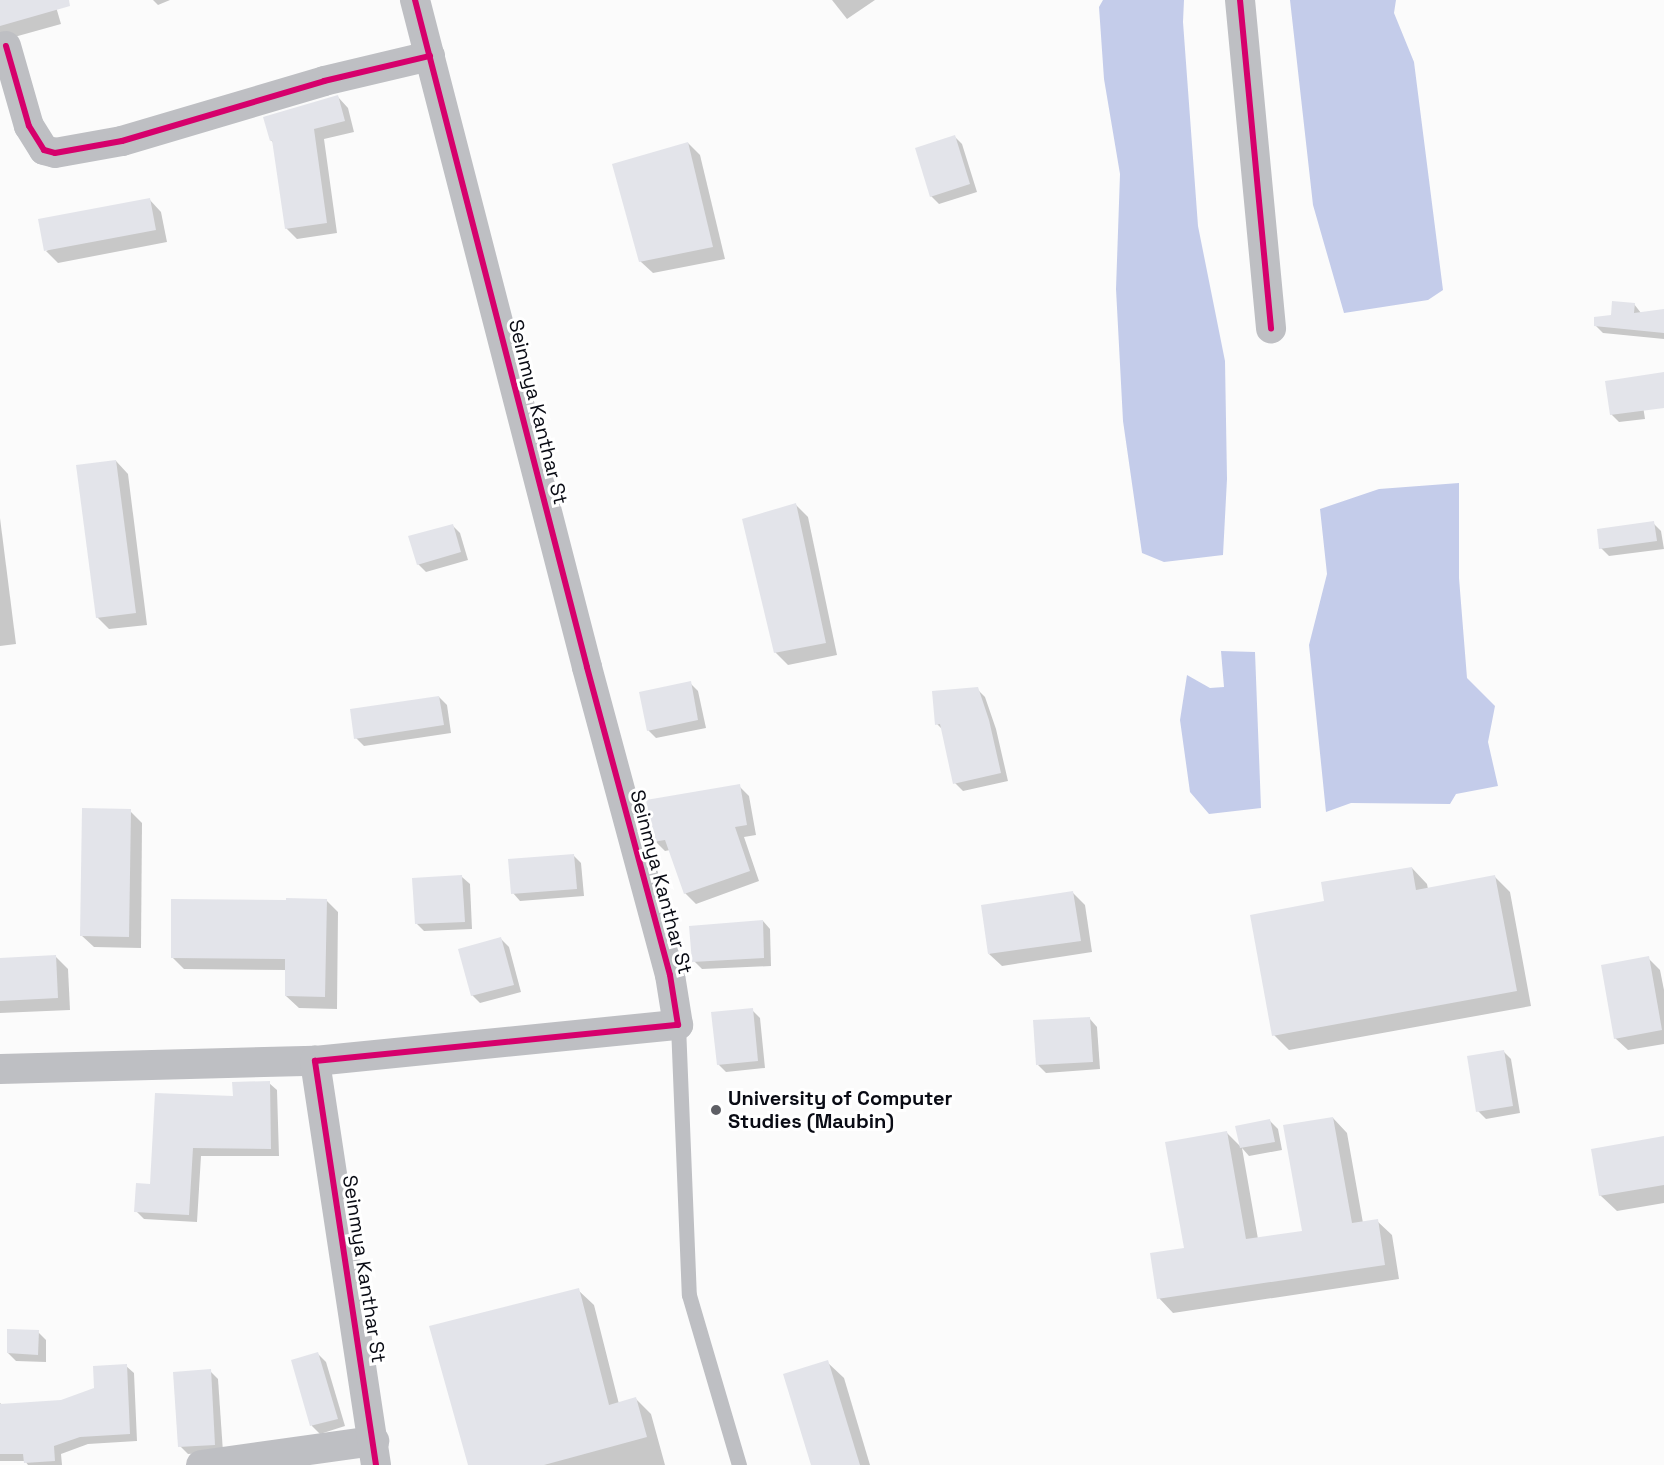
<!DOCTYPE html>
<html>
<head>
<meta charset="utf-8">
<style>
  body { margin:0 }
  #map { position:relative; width:1664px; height:1465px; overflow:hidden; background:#fbfbfb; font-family:"Space Grotesk",sans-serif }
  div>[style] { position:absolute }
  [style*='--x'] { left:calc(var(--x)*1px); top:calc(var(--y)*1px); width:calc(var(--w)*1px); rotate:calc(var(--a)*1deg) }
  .water>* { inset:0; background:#c4ccea }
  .shadow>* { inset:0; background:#0003 }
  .building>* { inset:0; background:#e3e4ea }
  .service>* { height:15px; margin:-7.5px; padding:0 7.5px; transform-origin:7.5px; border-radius:7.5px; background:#bebfc3 }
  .minor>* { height:30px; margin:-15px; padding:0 15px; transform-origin:15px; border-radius:15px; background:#bebfc3 }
  .cycleway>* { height:6px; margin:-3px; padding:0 3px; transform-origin:3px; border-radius:3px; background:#d6006c }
  .dots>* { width:16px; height:16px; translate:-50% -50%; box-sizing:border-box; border:3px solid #fff; border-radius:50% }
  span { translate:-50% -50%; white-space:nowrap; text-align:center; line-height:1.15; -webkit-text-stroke:6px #fff; paint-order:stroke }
  .street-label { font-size:20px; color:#090b14 }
  .poi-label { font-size:20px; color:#090b14; font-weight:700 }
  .left { translate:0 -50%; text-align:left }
</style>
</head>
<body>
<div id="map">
  <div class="water">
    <i style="clip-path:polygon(1103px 0,1184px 0,1183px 22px,1198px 226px,1225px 361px,1227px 479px,1223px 555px,1164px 562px,1142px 553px,1123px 421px,1116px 289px,1120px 174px,1104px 79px,1099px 7px)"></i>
    <i style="clip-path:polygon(1290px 0,1396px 0,1394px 13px,1414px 62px,1443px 290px,1428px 300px,1344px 313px,1313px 205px)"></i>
    <i style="clip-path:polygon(1459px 483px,1459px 578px,1467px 678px,1495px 706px,1488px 742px,1498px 786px,1456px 794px,1450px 804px,1351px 803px,1326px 812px,1309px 645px,1327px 574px,1320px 509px,1379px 489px)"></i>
    <i style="clip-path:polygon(1221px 651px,1255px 652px,1261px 808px,1209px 814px,1190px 792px,1180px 720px,1187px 675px,1210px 688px,1224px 687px)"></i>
  </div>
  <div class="shadow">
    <i style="clip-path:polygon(0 0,54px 0,61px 24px,0 41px)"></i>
    <i style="clip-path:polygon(153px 0,170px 0,158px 5px)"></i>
    <i style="clip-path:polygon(832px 0,875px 0,847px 19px)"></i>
    <i style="clip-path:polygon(338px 97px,348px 108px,354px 132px,324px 139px,337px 233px,297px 239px,286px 228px,274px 144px,271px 140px)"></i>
    <i style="clip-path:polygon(954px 136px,962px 144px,977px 192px,939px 204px,931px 196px)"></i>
    <i style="clip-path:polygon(688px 143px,700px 155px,725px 259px,653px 273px,640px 261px)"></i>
    <i style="clip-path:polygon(149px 199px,161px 212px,167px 242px,58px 263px,46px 251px)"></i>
    <i style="clip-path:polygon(1634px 304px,1641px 313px,1664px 310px,1664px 339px,1603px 333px,1596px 326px)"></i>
    <i style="clip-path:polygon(1640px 387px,1645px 419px,1619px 422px,1611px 414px)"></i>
    <i style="clip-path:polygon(116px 461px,128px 474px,147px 625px,109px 629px,97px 617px)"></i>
    <i style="clip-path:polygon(796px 505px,808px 517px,837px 655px,788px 665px,775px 652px)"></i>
    <i style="clip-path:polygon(0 518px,16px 644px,0 646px)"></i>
    <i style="clip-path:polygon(1653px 523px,1661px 531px,1664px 549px,1609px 556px,1601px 548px)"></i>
    <i style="clip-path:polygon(452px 525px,460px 533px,468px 560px,426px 572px,418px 564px)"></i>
    <i style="clip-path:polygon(690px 683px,698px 691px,706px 728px,656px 738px,648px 730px)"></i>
    <i style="clip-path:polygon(977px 689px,985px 697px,996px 729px,1008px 781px,963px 791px,955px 783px,943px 730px,937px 724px)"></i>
    <i style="clip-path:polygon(439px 697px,447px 705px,451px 733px,364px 746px,356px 738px)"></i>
    <i style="clip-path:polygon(739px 786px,749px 796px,756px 835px,744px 837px,759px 881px,696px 904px,685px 893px,670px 850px,665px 851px,655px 841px)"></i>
    <i style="clip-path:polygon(130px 811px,142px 823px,141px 948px,94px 947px,81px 935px)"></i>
    <i style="clip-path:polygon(573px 855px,581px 863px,584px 896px,520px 901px,513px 893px)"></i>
    <i style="clip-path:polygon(1412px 868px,1427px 884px,1428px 889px,1495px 877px,1510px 892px,1531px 1006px,1289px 1050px,1274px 1035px)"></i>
    <i style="clip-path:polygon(462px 877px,470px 884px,472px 929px,424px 931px,416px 923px)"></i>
    <i style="clip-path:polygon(1073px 893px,1085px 905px,1092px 952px,1002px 966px,989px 954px)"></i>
    <i style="clip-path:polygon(326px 900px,338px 912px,337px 1009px,299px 1008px,286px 996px,287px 970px,184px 969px,172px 957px)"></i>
    <i style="clip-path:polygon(763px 921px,770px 929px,771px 966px,702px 969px,694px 961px)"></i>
    <i style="clip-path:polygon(501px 939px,509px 947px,521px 992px,480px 1003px,472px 995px)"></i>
    <i style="clip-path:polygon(56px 957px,68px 969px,70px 1010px,0 1013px,0 959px)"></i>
    <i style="clip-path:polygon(1648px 958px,1660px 970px,1664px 990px,1664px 1044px,1628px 1050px,1615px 1038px)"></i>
    <i style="clip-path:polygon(752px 1010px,760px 1018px,765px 1068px,726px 1072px,718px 1064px)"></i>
    <i style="clip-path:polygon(1090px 1019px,1097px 1027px,1100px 1069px,1046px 1073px,1038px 1065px)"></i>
    <i style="clip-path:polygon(1503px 1051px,1511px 1059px,1520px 1113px,1486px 1119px,1478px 1111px)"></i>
    <i style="clip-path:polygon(269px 1083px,277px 1090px,279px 1156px,201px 1156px,197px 1222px,144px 1219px,136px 1211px,151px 1186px,234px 1097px)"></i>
    <i style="clip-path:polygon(1333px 1118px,1347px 1133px,1363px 1223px,1377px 1221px,1392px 1235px,1399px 1279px,1173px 1313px,1159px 1298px,1186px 1249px,1227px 1133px,1241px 1147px,1270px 1121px,1278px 1129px,1282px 1150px,1249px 1156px,1242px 1148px,1258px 1239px,1303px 1232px)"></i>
    <i style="clip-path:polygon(1664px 1138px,1664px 1203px,1617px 1211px,1600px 1195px)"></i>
    <i style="clip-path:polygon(578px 1290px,594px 1305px,619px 1404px,636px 1399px,651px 1414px,665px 1465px,469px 1465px)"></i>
    <i style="clip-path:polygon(38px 1332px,46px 1340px,46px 1362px,16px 1361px,8px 1353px)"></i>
    <i style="clip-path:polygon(318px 1354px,326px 1362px,345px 1426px,320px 1434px,312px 1426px,293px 1361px)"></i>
    <i style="clip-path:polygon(827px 1362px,844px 1378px,870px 1465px,812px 1465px)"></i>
    <i style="clip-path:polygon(126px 1366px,134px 1373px,137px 1441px,88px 1444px,61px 1454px,62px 1465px,28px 1465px,25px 1461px,0 1461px,0 1403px,4px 1406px,61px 1401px,96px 1389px)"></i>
    <i style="clip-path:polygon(210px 1371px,218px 1379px,223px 1452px,188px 1454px,180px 1446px)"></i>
  </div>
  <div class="building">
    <i style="clip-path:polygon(0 0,69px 0,70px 6px,0 26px)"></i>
    <i style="clip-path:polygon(338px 95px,345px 121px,314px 129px,327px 223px,285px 229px,272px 140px,270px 141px,263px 117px)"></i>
    <i style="clip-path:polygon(955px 135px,970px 184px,930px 197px,915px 148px)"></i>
    <i style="clip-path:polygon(688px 142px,713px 247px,639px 262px,612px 164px)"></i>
    <i style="clip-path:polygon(150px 198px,156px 230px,44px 251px,38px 219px)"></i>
    <i style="clip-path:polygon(1612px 301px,1635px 303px,1634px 313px,1664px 309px,1664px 333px,1594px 326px,1594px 317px,1611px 315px)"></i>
    <i style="clip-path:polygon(1664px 372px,1664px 408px,1610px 415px,1605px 381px)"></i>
    <i style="clip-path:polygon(116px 460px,136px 613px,96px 618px,76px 465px)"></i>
    <i style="clip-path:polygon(796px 503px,826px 643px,774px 653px,742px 519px)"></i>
    <i style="clip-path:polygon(1654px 521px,1657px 541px,1599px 549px,1597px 529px)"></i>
    <i style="clip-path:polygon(453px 524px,461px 552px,417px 565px,408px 536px)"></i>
    <i style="clip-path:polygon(691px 681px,698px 720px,647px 731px,639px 692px)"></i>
    <i style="clip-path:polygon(978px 687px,989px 720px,1001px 773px,953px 784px,940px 724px,935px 725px,932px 691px)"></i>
    <i style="clip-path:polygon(439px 696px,444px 725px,354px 739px,350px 709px)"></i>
    <i style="clip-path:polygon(740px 784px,747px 825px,735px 827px,750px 871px,684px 894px,665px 840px,653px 842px,646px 800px)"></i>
    <i style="clip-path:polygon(82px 808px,131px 809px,129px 937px,80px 936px)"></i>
    <i style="clip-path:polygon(574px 854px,577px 889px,511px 894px,508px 859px)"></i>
    <i style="clip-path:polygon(1412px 867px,1416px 890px,1495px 875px,1517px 991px,1272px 1036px,1250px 915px,1324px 901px,1321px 882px)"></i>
    <i style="clip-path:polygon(462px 875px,465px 922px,415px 924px,412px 878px)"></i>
    <i style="clip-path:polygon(1073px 891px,1081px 941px,988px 954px,981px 905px)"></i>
    <i style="clip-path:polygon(286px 898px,327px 899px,325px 997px,285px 996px,285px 959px,171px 958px,171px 899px,286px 900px)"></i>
    <i style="clip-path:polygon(763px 920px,764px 958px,692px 962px,689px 926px)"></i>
    <i style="clip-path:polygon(501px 937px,514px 985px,471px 996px,458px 949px)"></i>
    <i style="clip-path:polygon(56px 955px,58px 998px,0 1001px,0 958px)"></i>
    <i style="clip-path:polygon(1649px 956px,1662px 1030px,1614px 1039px,1601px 965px)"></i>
    <i style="clip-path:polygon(753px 1008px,758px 1061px,717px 1065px,711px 1012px)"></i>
    <i style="clip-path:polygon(1090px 1017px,1093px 1062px,1036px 1065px,1033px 1020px)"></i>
    <i style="clip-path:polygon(1504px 1050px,1513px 1106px,1476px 1112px,1467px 1056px)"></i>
    <i style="clip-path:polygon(270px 1081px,271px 1149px,193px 1148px,189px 1215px,134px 1212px,136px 1183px,150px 1184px,155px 1093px,233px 1096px,232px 1082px)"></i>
    <i style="clip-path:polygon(1333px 1117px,1352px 1223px,1378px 1219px,1385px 1265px,1157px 1299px,1150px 1253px,1184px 1248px,1165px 1142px,1227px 1131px,1246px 1239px,1302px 1231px,1283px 1125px)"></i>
    <i style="clip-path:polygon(1270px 1119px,1275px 1142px,1240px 1148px,1235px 1126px)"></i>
    <i style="clip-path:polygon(1664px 1136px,1664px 1185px,1599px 1196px,1591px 1149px)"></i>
    <i style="clip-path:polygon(579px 1288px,609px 1405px,636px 1397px,647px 1437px,544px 1465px,468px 1465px,429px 1326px)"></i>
    <i style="clip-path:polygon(7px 1329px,39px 1330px,38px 1355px,7px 1353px)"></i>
    <i style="clip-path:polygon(318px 1352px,338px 1419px,310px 1426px,291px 1360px)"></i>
    <i style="clip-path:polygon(828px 1360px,860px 1465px,811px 1465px,783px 1374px)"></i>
    <i style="clip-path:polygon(127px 1364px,130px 1434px,80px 1437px,54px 1446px,55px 1461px,24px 1463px,23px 1454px,0 1454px,0 1404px,61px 1400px,94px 1388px,93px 1366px)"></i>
    <i style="clip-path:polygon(211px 1369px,215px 1445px,178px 1447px,173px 1372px)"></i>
  </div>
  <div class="service">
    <i style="--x:678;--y:1025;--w:270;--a:87.7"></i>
    <i style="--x:689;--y:1295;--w:177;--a:73.6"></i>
  </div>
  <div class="minor">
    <i style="--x:1240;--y:0;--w:330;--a:84.6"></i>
    <i style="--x:6;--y:46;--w:83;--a:74"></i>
    <i style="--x:29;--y:126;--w:28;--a:58"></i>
    <i style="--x:44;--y:150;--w:11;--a:15"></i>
    <i style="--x:55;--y:153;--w:68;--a:-10.2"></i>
    <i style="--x:122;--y:141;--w:211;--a:-16.5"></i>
    <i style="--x:324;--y:81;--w:109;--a:-13.3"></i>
    <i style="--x:0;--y:1069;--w:315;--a:-1.5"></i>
    <i style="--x:201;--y:1465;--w:175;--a:-7.9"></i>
    <i style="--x:376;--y:1465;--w:409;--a:-98.6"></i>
    <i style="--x:315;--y:1061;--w:365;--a:-5.7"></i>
    <i style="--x:678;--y:1025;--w:51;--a:-99.1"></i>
    <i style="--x:670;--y:975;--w:319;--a:-105.1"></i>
    <i style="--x:587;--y:667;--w:689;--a:-104.46"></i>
  </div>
  <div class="cycleway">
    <i style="--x:1240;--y:0;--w:330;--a:84.6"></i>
    <i style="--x:6;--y:46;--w:83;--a:74"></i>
    <i style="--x:29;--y:126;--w:28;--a:58"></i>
    <i style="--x:44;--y:150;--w:11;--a:15"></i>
    <i style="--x:55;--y:153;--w:68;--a:-10.2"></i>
    <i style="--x:122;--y:141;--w:211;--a:-16.5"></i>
    <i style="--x:324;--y:81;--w:109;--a:-13.3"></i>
    <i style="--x:376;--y:1465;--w:409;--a:-98.6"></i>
    <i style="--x:315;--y:1061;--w:365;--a:-5.7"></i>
    <i style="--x:678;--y:1025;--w:51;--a:-99.1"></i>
    <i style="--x:670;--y:975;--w:319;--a:-105.1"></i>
    <i style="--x:587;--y:667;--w:689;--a:-104.46"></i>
  </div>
  <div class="dots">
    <i style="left:716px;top:1110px;background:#5e5f65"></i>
  </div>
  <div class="street-label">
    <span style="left:538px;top:412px;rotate:76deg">Seinmya Kanthar St</span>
    <span style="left:661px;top:882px;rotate:75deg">Seinmya Kanthar St</span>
    <span style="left:364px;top:1269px;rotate:81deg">Seinmya Kanthar St</span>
  </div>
  <div class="poi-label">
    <span class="left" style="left:728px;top:1110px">University of Computer<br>Studies (Maubin)</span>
  </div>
</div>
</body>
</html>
